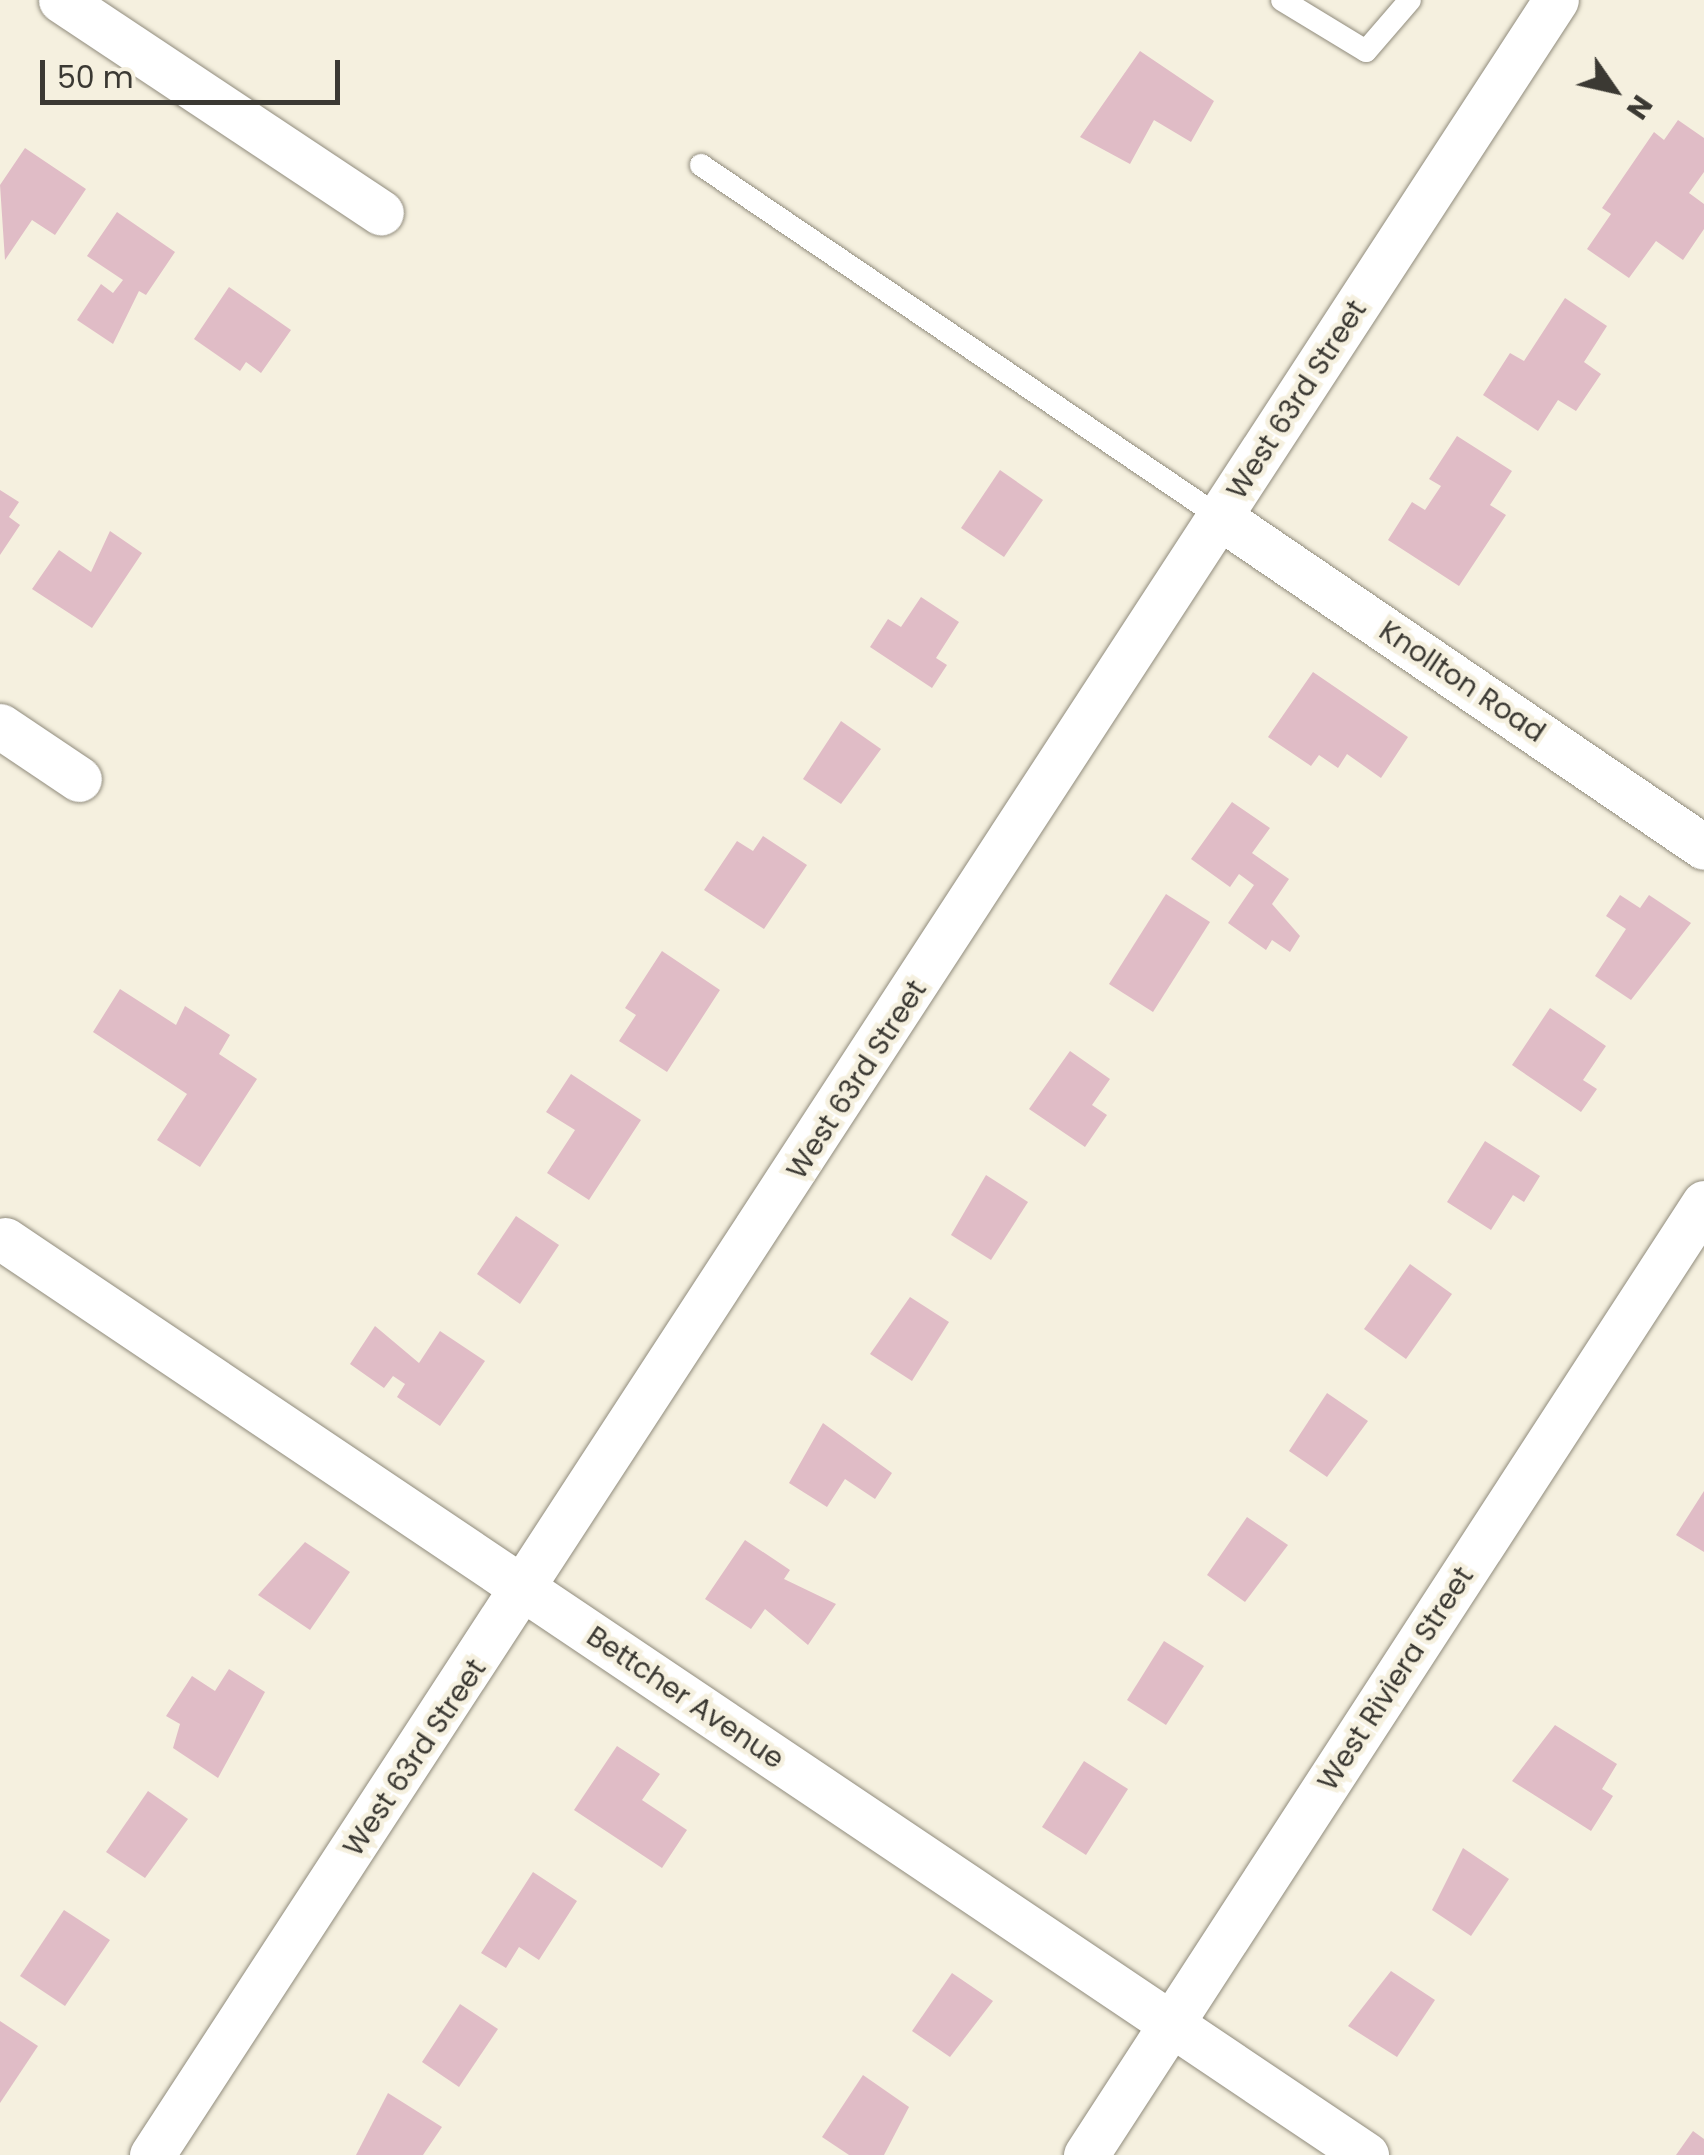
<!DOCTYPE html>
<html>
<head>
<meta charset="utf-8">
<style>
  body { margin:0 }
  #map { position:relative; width:1704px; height:2155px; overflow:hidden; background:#f5f0df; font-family:Poppins,sans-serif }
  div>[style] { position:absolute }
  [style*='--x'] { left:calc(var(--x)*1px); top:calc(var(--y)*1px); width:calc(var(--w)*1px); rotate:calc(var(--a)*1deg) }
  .building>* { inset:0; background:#e0bcc6 }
  .roads { filter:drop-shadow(0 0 2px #918c7d) drop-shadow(0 0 2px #918c7d) }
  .lane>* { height:22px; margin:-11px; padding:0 11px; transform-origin:11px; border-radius:11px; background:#fff }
  .street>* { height:45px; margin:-22.5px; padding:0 22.5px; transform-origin:22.5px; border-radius:22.5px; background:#fff }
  span { translate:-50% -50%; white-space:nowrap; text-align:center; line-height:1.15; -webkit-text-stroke:9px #f5f0df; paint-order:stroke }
  .street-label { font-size:28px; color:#3b3933 }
  .north { position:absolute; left:1564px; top:40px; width:100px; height:100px; -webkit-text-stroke:8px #f5f0df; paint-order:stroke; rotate:124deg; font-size:28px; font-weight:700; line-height:40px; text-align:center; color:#3b3933 }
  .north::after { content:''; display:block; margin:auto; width:35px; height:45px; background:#3b3933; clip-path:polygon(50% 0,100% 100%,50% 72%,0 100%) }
  .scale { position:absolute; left:40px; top:60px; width:300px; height:45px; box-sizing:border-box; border:5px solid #3b3933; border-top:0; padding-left:12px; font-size:30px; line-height:35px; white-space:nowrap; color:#3b3933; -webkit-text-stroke:8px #f5f0df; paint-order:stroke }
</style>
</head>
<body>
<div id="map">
  <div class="building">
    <i style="clip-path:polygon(1140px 51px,1214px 101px,1191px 142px,1154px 120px,1130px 164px,1080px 137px)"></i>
    <i style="clip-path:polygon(1678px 120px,1704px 138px,1704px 172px,1689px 193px,1704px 204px,1704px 229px,1683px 260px,1656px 241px,1629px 278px,1587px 249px,1611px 214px,1602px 208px,1654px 132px,1664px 140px)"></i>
    <i style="clip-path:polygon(25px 148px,86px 189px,55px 235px,32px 220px,5px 260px,0 185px)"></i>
    <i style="clip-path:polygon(117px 212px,175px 252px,146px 295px,139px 291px,113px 344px,77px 320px,101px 284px,113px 293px,123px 280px,87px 256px)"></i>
    <i style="clip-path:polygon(229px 287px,291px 330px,261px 373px,246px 362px,240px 371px,194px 339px)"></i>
    <i style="clip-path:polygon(1565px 298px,1607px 326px,1584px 362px,1601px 374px,1576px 411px,1558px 400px,1538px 431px,1483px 395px,1510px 353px,1524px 361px)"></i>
    <i style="clip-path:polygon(1457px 436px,1512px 471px,1490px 505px,1506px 515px,1459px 586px,1388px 540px,1412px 502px,1425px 510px,1441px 486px,1429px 479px)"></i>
    <i style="clip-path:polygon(1000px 470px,1043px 500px,1004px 557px,961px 528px)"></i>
    <i style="clip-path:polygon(0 490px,19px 502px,9px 517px,20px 525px,0 555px)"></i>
    <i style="clip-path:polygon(110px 531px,142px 553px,92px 628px,32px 589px,59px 550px,91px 572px)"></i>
    <i style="clip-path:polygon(921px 597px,959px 622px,936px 658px,947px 665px,932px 688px,870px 647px,888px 619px,901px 627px)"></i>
    <i style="clip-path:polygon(1313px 672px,1408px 737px,1381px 778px,1347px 754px,1338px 768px,1319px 755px,1311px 766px,1268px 737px)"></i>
    <i style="clip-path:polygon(841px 721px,881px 749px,841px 804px,803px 779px)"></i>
    <i style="clip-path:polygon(1232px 802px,1270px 828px,1252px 853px,1289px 879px,1272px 904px,1300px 936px,1290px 952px,1272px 940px,1266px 950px,1228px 923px,1254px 885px,1239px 874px,1230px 887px,1191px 859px)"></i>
    <i style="clip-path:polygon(763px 836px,807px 865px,764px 929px,704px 890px,737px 841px,753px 851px)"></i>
    <i style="clip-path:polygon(1166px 894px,1210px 922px,1153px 1012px,1109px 984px)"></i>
    <i style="clip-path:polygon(1620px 895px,1640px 908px,1649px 895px,1691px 923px,1631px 1000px,1595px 976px,1626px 929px,1606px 916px)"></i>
    <i style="clip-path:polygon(662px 951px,720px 990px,667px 1072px,619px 1041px,636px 1015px,625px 1008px)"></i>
    <i style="clip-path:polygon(120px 989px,176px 1025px,185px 1006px,230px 1035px,219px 1054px,257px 1079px,200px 1167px,157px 1140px,187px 1094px,93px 1032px)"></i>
    <i style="clip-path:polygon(1550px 1008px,1606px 1046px,1583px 1080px,1597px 1089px,1581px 1112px,1512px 1065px)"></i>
    <i style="clip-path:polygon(1070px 1051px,1110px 1079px,1092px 1105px,1107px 1115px,1085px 1147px,1029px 1109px)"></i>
    <i style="clip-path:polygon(571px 1074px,641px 1120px,589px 1200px,547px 1173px,575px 1130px,546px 1112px)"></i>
    <i style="clip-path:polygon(1485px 1141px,1540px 1176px,1524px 1202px,1513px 1195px,1491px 1230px,1447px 1202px)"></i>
    <i style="clip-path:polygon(986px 1175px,1028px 1202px,991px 1260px,951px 1235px)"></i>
    <i style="clip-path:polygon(516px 1216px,559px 1245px,520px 1304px,477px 1274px)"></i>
    <i style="clip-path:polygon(1410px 1264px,1452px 1294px,1406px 1359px,1364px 1329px)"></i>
    <i style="clip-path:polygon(910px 1297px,949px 1322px,912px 1381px,870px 1354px)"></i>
    <i style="clip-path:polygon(375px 1326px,419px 1363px,440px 1331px,485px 1361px,440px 1426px,397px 1397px,405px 1384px,393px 1376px,384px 1388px,350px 1364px)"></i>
    <i style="clip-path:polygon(1327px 1393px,1368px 1421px,1327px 1477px,1289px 1451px)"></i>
    <i style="clip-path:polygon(823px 1423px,892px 1473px,875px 1499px,845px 1479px,827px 1507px,789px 1483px)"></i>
    <i style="clip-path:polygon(1704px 1491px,1704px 1552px,1676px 1535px)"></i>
    <i style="clip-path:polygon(1247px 1517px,1288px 1545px,1245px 1602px,1207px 1575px)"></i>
    <i style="clip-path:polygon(745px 1540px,790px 1570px,784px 1579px,836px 1604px,808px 1645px,765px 1609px,751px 1629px,705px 1599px)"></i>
    <i style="clip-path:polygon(305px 1542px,350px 1572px,310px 1630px,258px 1595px)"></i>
    <i style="clip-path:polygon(1164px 1641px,1204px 1666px,1166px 1725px,1127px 1700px)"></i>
    <i style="clip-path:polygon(229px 1669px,265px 1692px,218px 1778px,173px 1748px,180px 1724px,166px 1716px,192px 1676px,215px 1691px)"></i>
    <i style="clip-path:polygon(1555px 1725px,1617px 1764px,1602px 1789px,1613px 1796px,1591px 1831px,1512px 1781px)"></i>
    <i style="clip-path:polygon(617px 1746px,660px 1774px,642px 1800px,687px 1830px,662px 1868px,574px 1810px)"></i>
    <i style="clip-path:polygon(1084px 1761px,1128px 1789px,1086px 1855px,1042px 1827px)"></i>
    <i style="clip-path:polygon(148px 1791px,188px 1819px,145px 1878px,106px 1852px)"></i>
    <i style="clip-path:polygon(1463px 1848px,1509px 1879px,1471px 1936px,1432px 1910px)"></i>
    <i style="clip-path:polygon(533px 1872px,577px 1901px,539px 1960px,519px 1947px,506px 1968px,481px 1953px)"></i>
    <i style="clip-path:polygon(64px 1910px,110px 1940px,65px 2006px,20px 1976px)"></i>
    <i style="clip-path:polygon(1391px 1971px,1435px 2000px,1397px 2057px,1348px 2026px)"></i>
    <i style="clip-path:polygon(952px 1973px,993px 2001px,950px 2057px,912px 2031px)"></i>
    <i style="clip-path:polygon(460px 2004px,498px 2029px,459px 2087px,422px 2062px)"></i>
    <i style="clip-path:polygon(0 2021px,38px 2046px,0 2103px)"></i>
    <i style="clip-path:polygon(863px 2075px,909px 2107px,884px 2155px,849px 2155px,822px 2137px)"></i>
    <i style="clip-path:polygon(388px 2093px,442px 2127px,423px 2155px,356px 2155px)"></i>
    <i style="clip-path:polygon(1693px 2131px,1704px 2139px,1704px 2155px,1676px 2155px)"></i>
  </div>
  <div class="roads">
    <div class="lane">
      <i style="--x:1282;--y:0;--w:98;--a:31.3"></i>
      <i style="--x:1366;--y:51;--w:67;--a:-49.2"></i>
      <i style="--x:701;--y:165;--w:628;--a:34.17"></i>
    </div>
    <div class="street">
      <i style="--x:61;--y:0;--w:384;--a:33.6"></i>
      <i style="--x:1221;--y:518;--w:584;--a:34.26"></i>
      <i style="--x:0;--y:726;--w:95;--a:33.9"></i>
      <i style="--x:5;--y:1240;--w:1640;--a:33.91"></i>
      <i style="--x:152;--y:2155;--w:2572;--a:-56.92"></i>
      <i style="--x:1086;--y:2155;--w:1135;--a:-57.01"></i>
    </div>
  </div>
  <div class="street-label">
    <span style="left:1297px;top:400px;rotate:-57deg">West 63rd Street</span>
    <span style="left:1462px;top:682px;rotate:34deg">Knollton Road</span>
    <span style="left:857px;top:1080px;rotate:-57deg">West 63rd Street</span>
    <span style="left:1396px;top:1679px;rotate:-57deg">West Riviera Street</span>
    <span style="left:685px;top:1698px;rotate:34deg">Bettcher Avenue</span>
    <span style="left:415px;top:1758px;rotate:-56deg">West 63rd Street</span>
  </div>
  <div class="north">N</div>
  <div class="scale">50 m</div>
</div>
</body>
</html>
